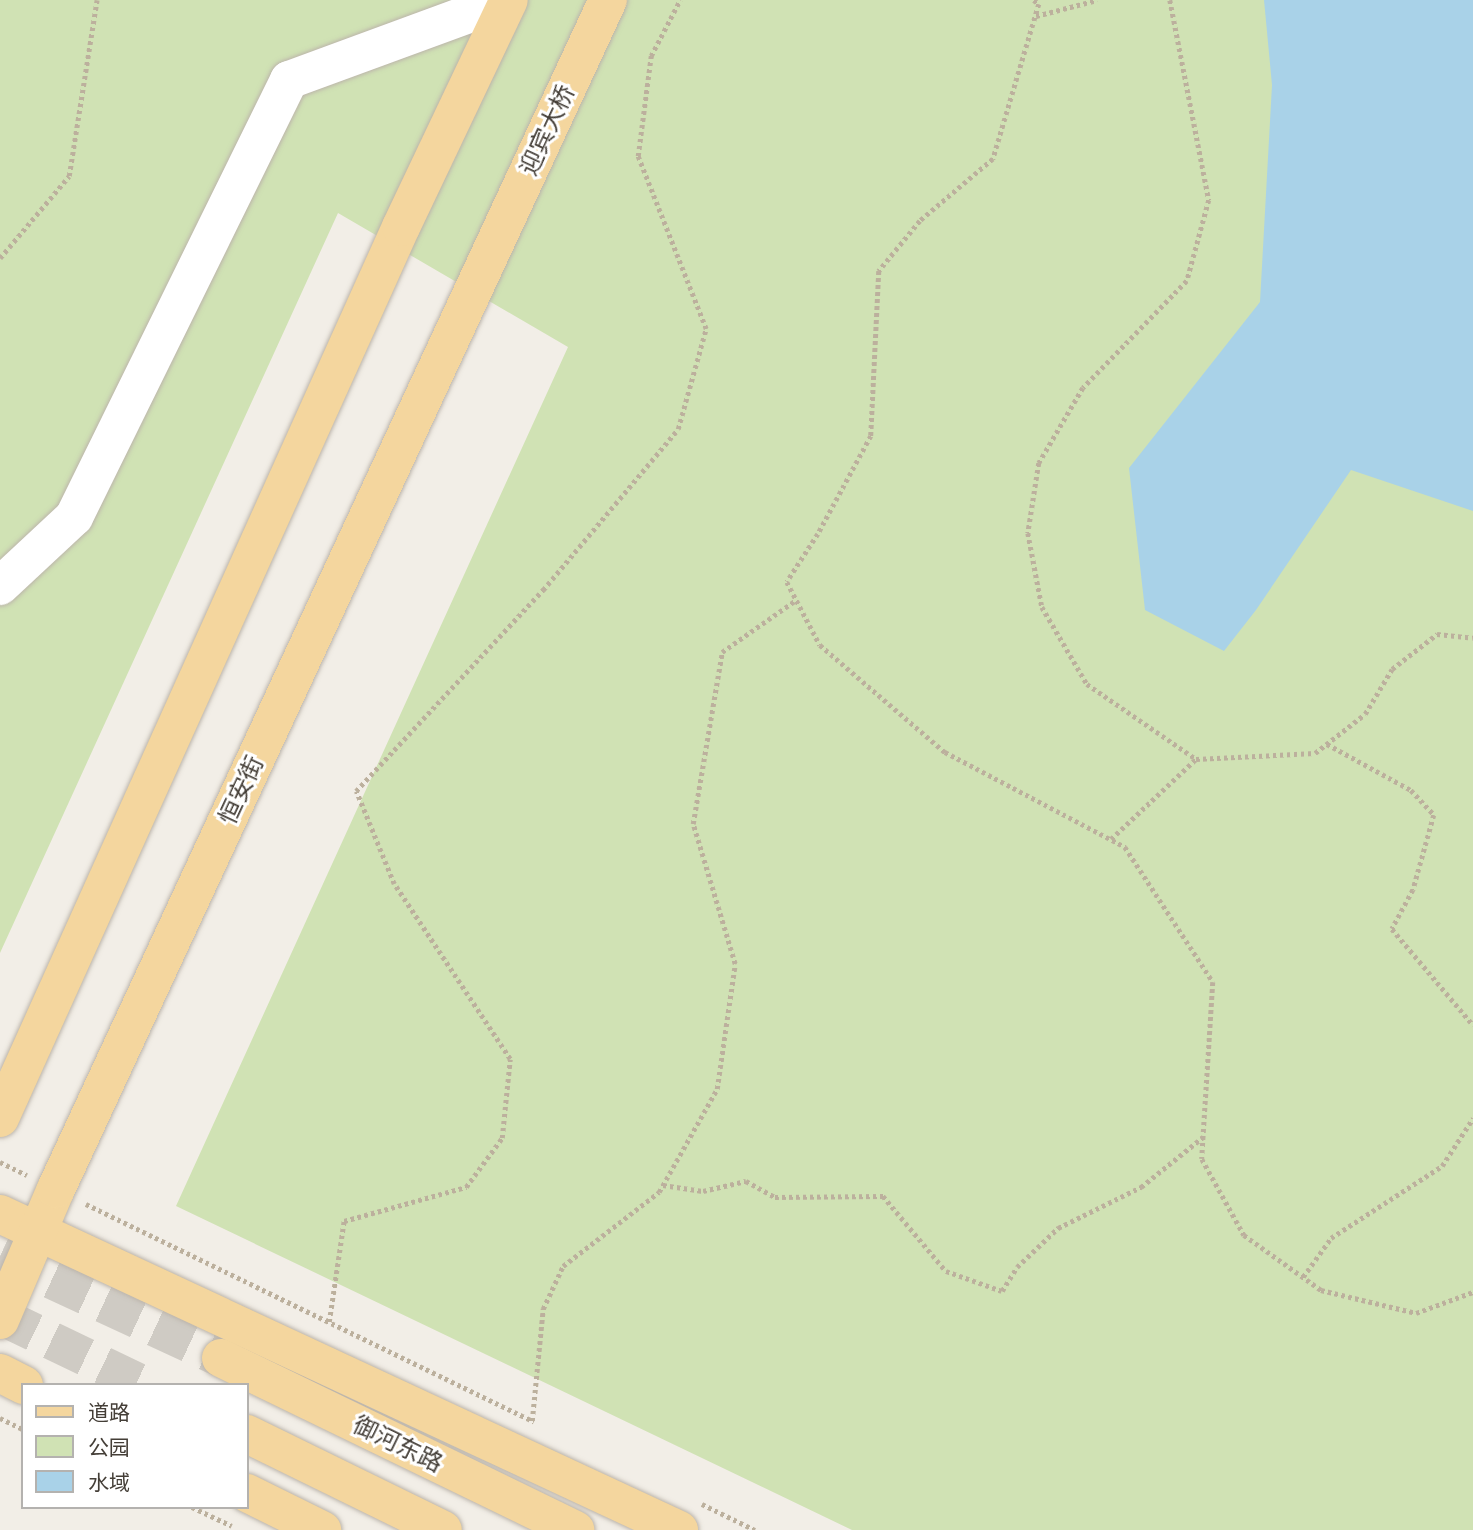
<!DOCTYPE html>
<html>
<head>
<meta charset="utf-8">
<style>
  body { margin:0 }
  #map { position:relative; width:1473px; height:1530px; overflow:hidden; background:#f2eee7; font-family:"Titillium Web","Noto Sans SC",sans-serif }
  div>[style] { position:absolute }
  [style*='--x'] { left:calc(var(--x)*1px); top:calc(var(--y)*1px); width:calc(var(--w)*1px); rotate:calc(var(--a)*1deg) }
  .green>* { inset:0; background:#d0e2b4 }
  .water>* { inset:0; background:#a9d2e8 }
  .major-tunnel>* { height:38px; margin-top:-19px; transform-origin:0; background:repeating-linear-gradient(90deg,#cfcbc4 0 38px,transparent 0 57px) }
  .path>* { height:4.5px; margin-top:-2.25px; transform-origin:0; background:repeating-linear-gradient(90deg,#bcb09d 0 3.5px,transparent 0 7px) }
  .roads { filter:drop-shadow(0 0 2px #bcb5ab) drop-shadow(0 0 2px #bcb5ab) }
  .minor>* { height:38px; margin:-19px; padding:0 19px; transform-origin:19px; border-radius:19px; background:#fff }
  .major>* { height:38px; margin:-19px; padding:0 19px; transform-origin:19px; border-radius:19px; background:#f4d69e }
  span { translate:-50% -50%; white-space:nowrap; text-align:center; line-height:1.15; -webkit-text-stroke:6px #fff; paint-order:stroke }
  .street-label { font-size:24px; color:#443e37 }
  .legend { position:absolute; left:21px; top:1383px; width:228px; height:126px; box-sizing:border-box; background:#fff; border:2px solid #b4b2af; margin:0; padding:9px 12px; list-style:none; font-size:21px; color:#443e37 }
  .legend li { display:flex; align-items:center; gap:14px; height:35px }
  .legend b { width:35px; border:2px solid #b4b2af }
</style>
</head>
<body>
<div id="map">
  <div class="green">
    <i style="clip-path:polygon(0 0,1473px 0,1473px 1530px,852px 1530px,176px 1206px,568px 347px,338px 213px,0 953px)"></i>
  </div>
  <div class="water">
    <i style="clip-path:polygon(1264px 0,1473px 0,1473px 511px,1351px 470px,1256px 610px,1224px 651px,1145px 610px,1129px 468px,1260px 302px,1272px 85px)"></i>
  </div>
  <div class="major-tunnel">
    <i style="--x:0;--y:1256;--w:243;--a:24.8"></i>
    <i style="--x:0;--y:1316;--w:160;--a:25.6"></i>
  </div>
  <div class="path">
    <i style="--x:1034;--y:0;--w:6;--a:39"></i>
    <i style="--x:1039;--y:4;--w:162;--a:106.5"></i>
    <i style="--x:993;--y:159;--w:96;--a:139.7"></i>
    <i style="--x:920;--y:221;--w:65;--a:129.4"></i>
    <i style="--x:879;--y:271;--w:165;--a:92.8"></i>
    <i style="--x:871;--y:436;--w:111;--a:118.4"></i>
    <i style="--x:818;--y:534;--w:57;--a:122.9"></i>
    <i style="--x:787;--y:582;--w:71;--a:62.4"></i>
    <i style="--x:820;--y:645;--w:165;--a:40.6"></i>
    <i style="--x:945;--y:752;--w:204;--a:27.8"></i>
    <i style="--x:1125;--y:847;--w:161;--a:56.9"></i>
    <i style="--x:1213;--y:982;--w:177;--a:93.6"></i>
    <i style="--x:1202;--y:1159;--w:87;--a:61.1"></i>
    <i style="--x:1244;--y:1235;--w:95;--a:35.5"></i>
    <i style="--x:1321;--y:1290;--w:98;--a:13.6"></i>
    <i style="--x:1416;--y:1313;--w:61;--a:-20.2"></i>
    <i style="--x:1170;--y:0;--w:204;--a:79"></i>
    <i style="--x:1209;--y:200;--w:84;--a:105.2"></i>
    <i style="--x:1187;--y:281;--w:149;--a:134.2"></i>
    <i style="--x:1083;--y:388;--w:87;--a:120.4"></i>
    <i style="--x:1039;--y:463;--w:71;--a:98.9"></i>
    <i style="--x:1028;--y:533;--w:75;--a:79.3"></i>
    <i style="--x:1042;--y:607;--w:89;--a:59.7"></i>
    <i style="--x:1087;--y:684;--w:132;--a:34.5"></i>
    <i style="--x:1036;--y:16;--w:63;--a:-14.7"></i>
    <i style="--x:0;--y:258;--w:107;--a:-49.9"></i>
    <i style="--x:69;--y:176;--w:178;--a:-81"></i>
    <i style="--x:1327;--y:744;--w:96;--a:28.7"></i>
    <i style="--x:1411;--y:790;--w:34;--a:47"></i>
    <i style="--x:1434;--y:815;--w:78;--a:105.6"></i>
    <i style="--x:1413;--y:890;--w:44;--a:118.3"></i>
    <i style="--x:1392;--y:929;--w:126;--a:49.8"></i>
    <i style="--x:1111;--y:839;--w:117;--a:-43.3"></i>
    <i style="--x:1196;--y:759;--w:119;--a:-2.9"></i>
    <i style="--x:1315;--y:753;--w:63;--a:-38"></i>
    <i style="--x:1365;--y:714;--w:52;--a:-59"></i>
    <i style="--x:1392;--y:669;--w:57;--a:-37.9"></i>
    <i style="--x:1437;--y:634;--w:36;--a:6"></i>
    <i style="--x:0;--y:1162;--w:30;--a:26"></i>
    <i style="--x:663;--y:1185;--w:40;--a:8.5"></i>
    <i style="--x:703;--y:1191;--w:44;--a:-13.1"></i>
    <i style="--x:746;--y:1181;--w:33;--a:29"></i>
    <i style="--x:775;--y:1197;--w:108;--a:-0.5"></i>
    <i style="--x:883;--y:1196;--w:98;--a:50"></i>
    <i style="--x:946;--y:1271;--w:59;--a:19.7"></i>
    <i style="--x:1002;--y:1291;--w:28;--a:-58"></i>
    <i style="--x:1017;--y:1267;--w:57;--a:-43.6"></i>
    <i style="--x:1058;--y:1228;--w:93;--a:-26.3"></i>
    <i style="--x:1141;--y:1187;--w:80;--a:-38.9"></i>
    <i style="--x:86;--y:1204;--w:498;--a:25.9"></i>
    <i style="--x:1303;--y:1277;--w:48;--a:-54.3"></i>
    <i style="--x:1331;--y:1238;--w:132;--a:-33"></i>
    <i style="--x:1442;--y:1166;--w:57;--a:-57.1"></i>
    <i style="--x:329;--y:1322;--w:102;--a:-81.6"></i>
    <i style="--x:344;--y:1221;--w:127;--a:-15.6"></i>
    <i style="--x:466;--y:1187;--w:61;--a:-53.7"></i>
    <i style="--x:502;--y:1138;--w:79;--a:-84.2"></i>
    <i style="--x:510;--y:1059;--w:210;--a:-123.5"></i>
    <i style="--x:394;--y:884;--w:100;--a:-112.2"></i>
    <i style="--x:356;--y:791;--w:275;--a:-47.1"></i>
    <i style="--x:543;--y:590;--w:210;--a:-50"></i>
    <i style="--x:678;--y:429;--w:104;--a:-74.4"></i>
    <i style="--x:706;--y:329;--w:186;--a:-111.5"></i>
    <i style="--x:638;--y:156;--w:101;--a:-82.6"></i>
    <i style="--x:651;--y:56;--w:63;--a:-62.6"></i>
    <i style="--x:0;--y:1418;--w:25;--a:26"></i>
    <i style="--x:532;--y:1421;--w:113;--a:-84.4"></i>
    <i style="--x:543;--y:1309;--w:47;--a:-65.1"></i>
    <i style="--x:563;--y:1266;--w:121;--a:-37.6"></i>
    <i style="--x:659;--y:1192;--w:118;--a:-60.6"></i>
    <i style="--x:717;--y:1089;--w:126;--a:-81.8"></i>
    <i style="--x:735;--y:964;--w:146;--a:-106.7"></i>
    <i style="--x:693;--y:824;--w:174;--a:-80.4"></i>
    <i style="--x:722;--y:652;--w:90;--a:-35.1"></i>
    <i style="--x:702;--y:1504;--w:59;--a:26.1"></i>
    <i style="--x:192;--y:1507;--w:44;--a:25.4"></i>
  </div>
  <div class="roads">
    <div class="minor">
      <i style="--x:0;--y:586;--w:101;--a:-43"></i>
      <i style="--x:74;--y:517;--w:487;--a:-63.8"></i>
      <i style="--x:289;--y:80;--w:191;--a:-20.2"></i>
      <i style="--x:468;--y:14;--w:16;--a:-63"></i>
    </div>
    <div class="major">
      <i style="--x:0;--y:1118;--w:977;--a:-65.77"></i>
      <i style="--x:401;--y:227;--w:251;--a:-64.6"></i>
      <i style="--x:0;--y:1214;--w:749;--a:24.96"></i>
      <i style="--x:0;--y:1320;--w:142;--a:-66.9"></i>
      <i style="--x:56;--y:1189;--w:1311;--a:-65.1"></i>
      <i style="--x:221;--y:1358;--w:394;--a:25.9"></i>
      <i style="--x:0;--y:1373;--w:27;--a:27"></i>
      <i style="--x:247;--y:1434;--w:218;--a:26.1"></i>
      <i style="--x:247;--y:1493;--w:84;--a:26.3"></i>
    </div>
  </div>
  <div class="street-label">
    <span style="left:547px;top:130px;rotate:-65deg">迎宾大桥</span>
    <span style="left:241px;top:790px;rotate:-65deg">恒安街</span>
    <span style="left:398px;top:1444px;rotate:26deg">御河东路</span>
  </div>
  <ul class="legend">
  <li><b style="height:9px;background:#f4d69e"></b>道路</li>
  <li><b style="height:19px;background:#d0e2b4"></b>公园</li>
  <li><b style="height:19px;background:#a9d2e8"></b>水域</li>
  </ul>
</div>
</body>
</html>
